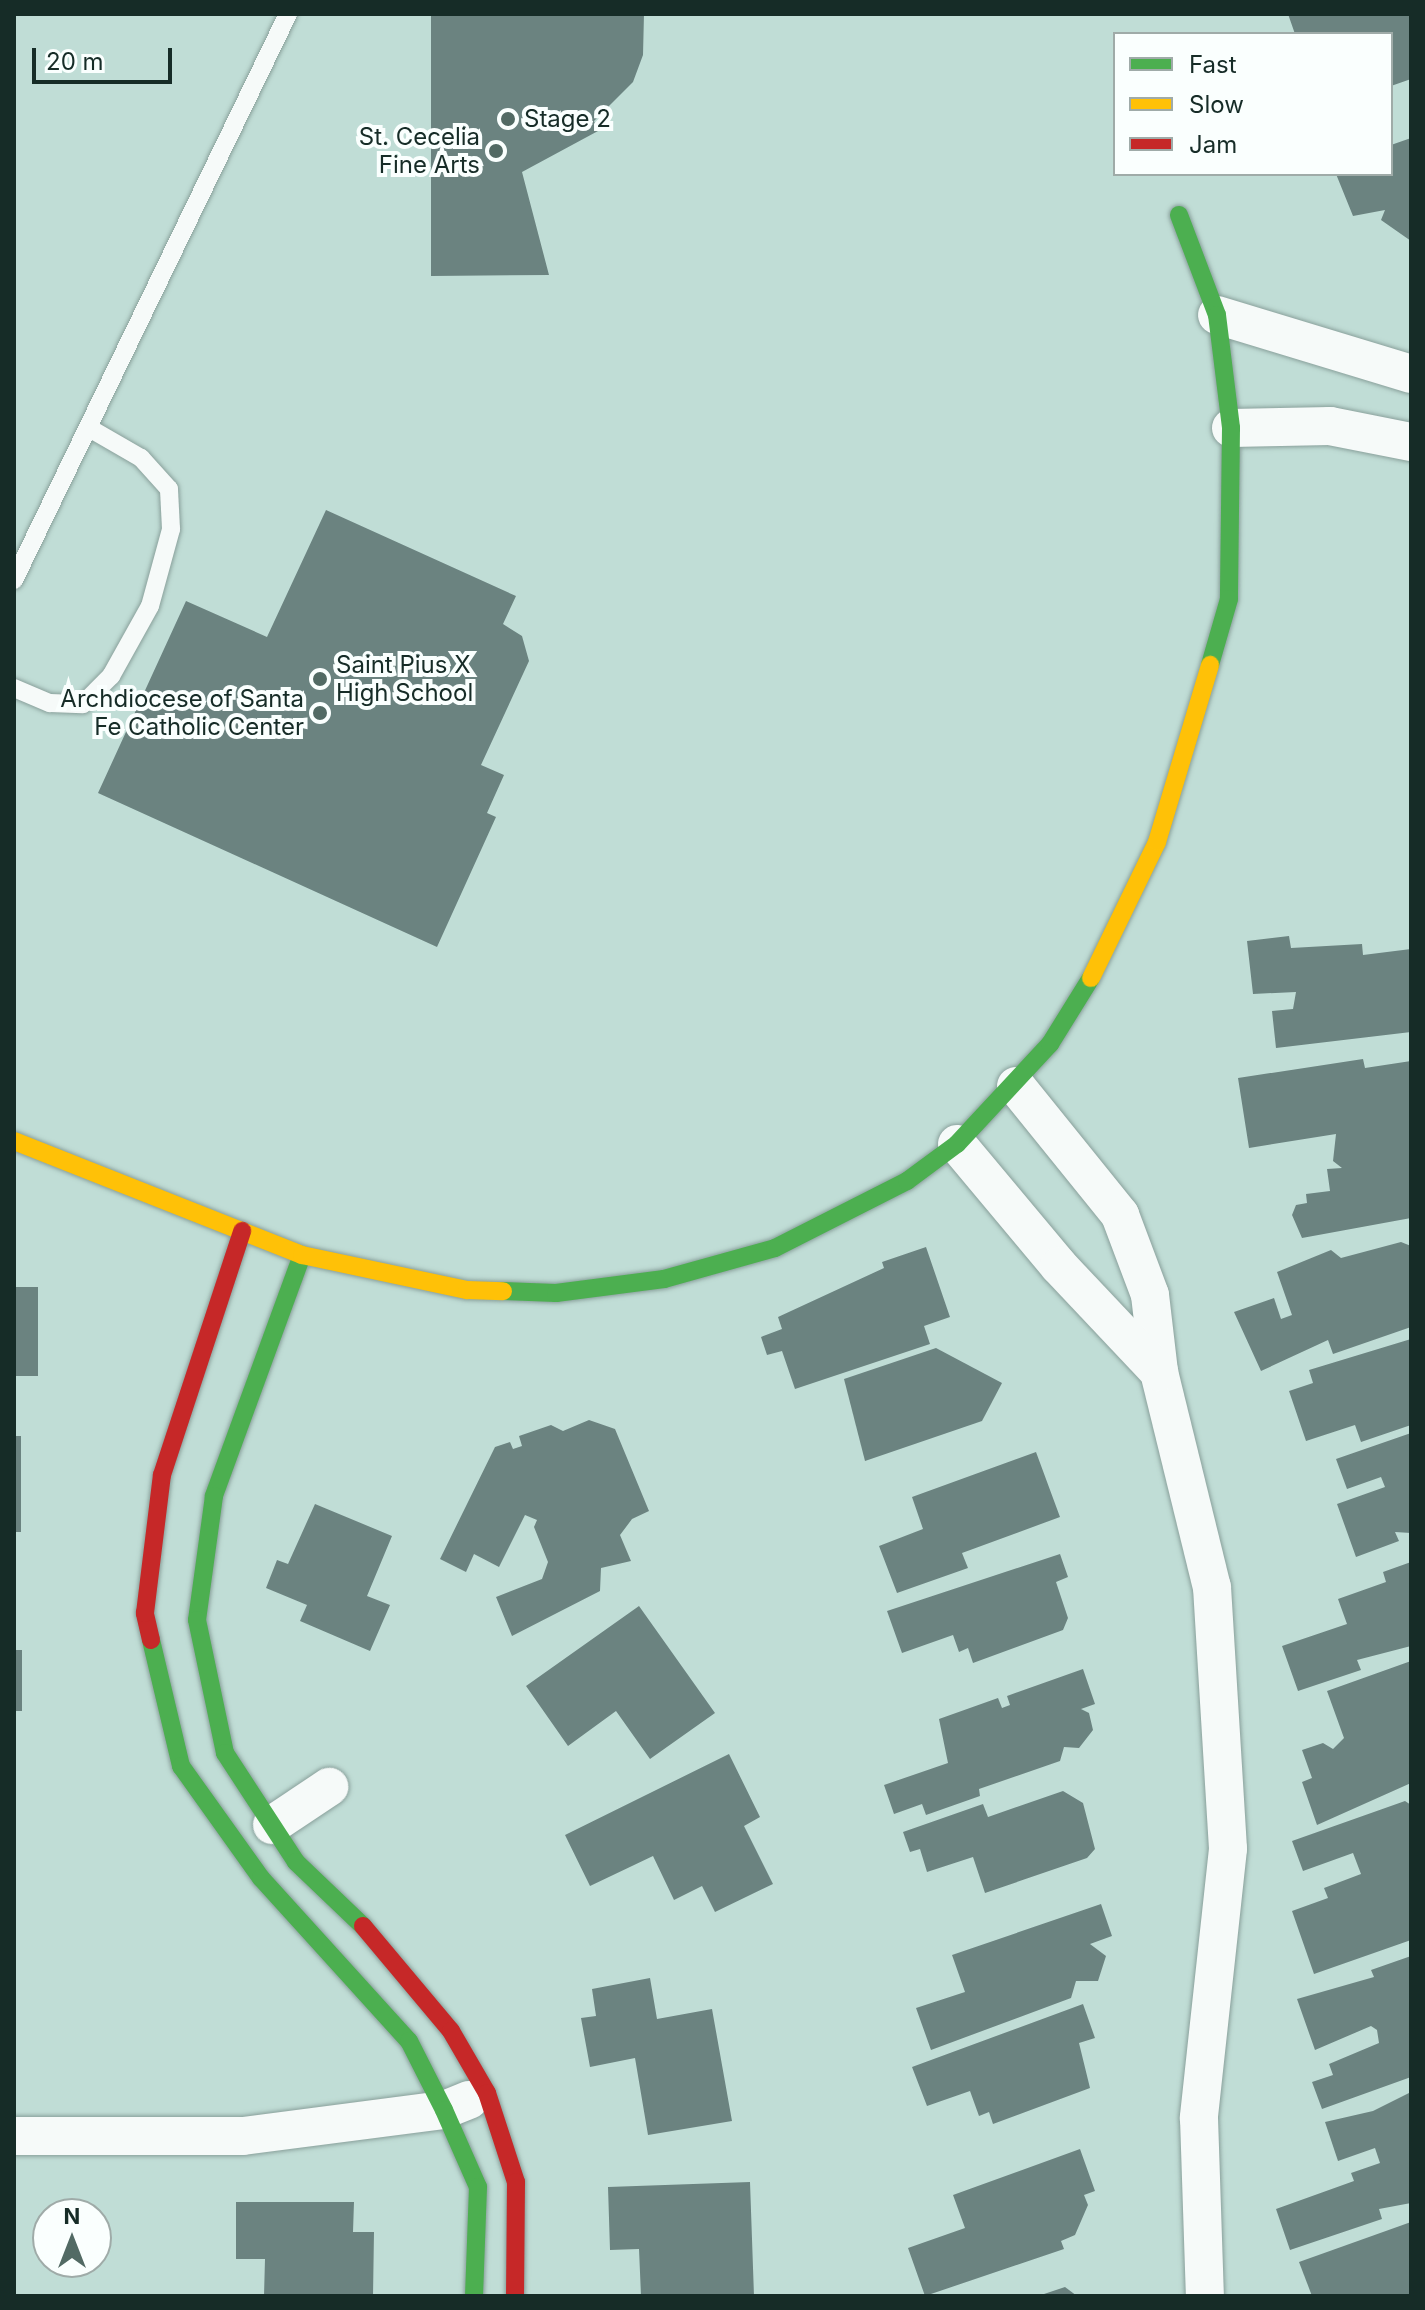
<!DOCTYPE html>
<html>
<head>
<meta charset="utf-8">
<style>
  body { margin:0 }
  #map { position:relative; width:1425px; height:2310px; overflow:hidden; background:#c0ddd6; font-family:Inter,sans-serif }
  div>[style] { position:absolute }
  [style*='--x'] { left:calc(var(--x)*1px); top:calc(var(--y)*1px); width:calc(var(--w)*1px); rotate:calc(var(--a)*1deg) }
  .building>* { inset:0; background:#6b8380 }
  .roads { filter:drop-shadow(0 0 2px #89a09b) drop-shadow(0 0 2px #89a09b) }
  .lane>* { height:18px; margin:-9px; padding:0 9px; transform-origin:9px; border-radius:9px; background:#f6faf9 }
  .street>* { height:38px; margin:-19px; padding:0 19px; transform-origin:19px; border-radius:19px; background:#f6faf9 }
  .fast>* { height:18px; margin:-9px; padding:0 9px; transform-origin:9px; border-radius:9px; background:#4caf50 }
  .slow>* { height:18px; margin:-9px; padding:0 9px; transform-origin:9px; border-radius:9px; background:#ffc107 }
  .jam>* { height:18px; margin:-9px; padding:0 9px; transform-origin:9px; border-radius:9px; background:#c62828 }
  .dots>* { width:22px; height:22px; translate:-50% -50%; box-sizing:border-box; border:4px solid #fafffe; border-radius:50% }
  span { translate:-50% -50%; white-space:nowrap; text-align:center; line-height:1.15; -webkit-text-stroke:8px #fafffe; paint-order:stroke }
  .poi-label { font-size:24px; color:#162c27 }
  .left { translate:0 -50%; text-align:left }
  .right { translate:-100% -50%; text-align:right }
  .frame { position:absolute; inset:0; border:16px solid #162c27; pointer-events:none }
  .legend { position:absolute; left:1113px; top:32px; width:280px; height:144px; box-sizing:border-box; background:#fafffe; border:2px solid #9faba8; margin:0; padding:10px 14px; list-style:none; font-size:24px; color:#162c27 }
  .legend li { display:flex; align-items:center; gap:16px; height:40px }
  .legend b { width:40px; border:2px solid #9faba8 }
  .north { position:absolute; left:32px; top:2198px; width:80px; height:80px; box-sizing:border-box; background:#fafffe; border:2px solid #9faba8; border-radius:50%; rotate:0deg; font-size:22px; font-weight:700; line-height:32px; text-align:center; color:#162c27 }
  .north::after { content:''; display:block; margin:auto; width:28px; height:36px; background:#526a64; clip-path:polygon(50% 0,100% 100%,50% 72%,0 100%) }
  .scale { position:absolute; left:32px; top:48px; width:140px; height:36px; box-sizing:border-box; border:4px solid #162c27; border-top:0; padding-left:10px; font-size:24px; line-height:28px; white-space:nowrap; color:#162c27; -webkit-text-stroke:6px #fafffe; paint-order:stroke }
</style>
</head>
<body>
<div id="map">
  <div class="building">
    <i style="clip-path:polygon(431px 14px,644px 14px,643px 55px,633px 82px,594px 121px,598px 131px,522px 172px,549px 275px,431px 276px)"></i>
    <i style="clip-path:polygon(1288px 14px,1411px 14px,1411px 79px,1391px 86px,1391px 34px,1295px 34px)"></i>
    <i style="clip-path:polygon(1411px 138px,1411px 241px,1381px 220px,1385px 210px,1353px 216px,1336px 174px,1391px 174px,1391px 145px)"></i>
    <i style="clip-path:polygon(326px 510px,516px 596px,503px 624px,522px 636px,529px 661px,481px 765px,504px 775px,487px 813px,496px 817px,437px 947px,98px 793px,186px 601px,267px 637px)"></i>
    <i style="clip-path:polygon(1289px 936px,1291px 948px,1362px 944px,1363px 955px,1411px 949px,1411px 1032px,1276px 1048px,1272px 1011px,1293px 1009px,1296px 992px,1253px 994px,1247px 941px)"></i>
    <i style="clip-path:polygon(1363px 1059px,1365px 1068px,1411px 1061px,1411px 1218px,1302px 1238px,1292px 1215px,1296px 1205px,1307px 1203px,1306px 1194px,1330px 1191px,1327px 1169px,1342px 1168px,1333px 1161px,1336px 1134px,1249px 1148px,1238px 1078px)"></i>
    <i style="clip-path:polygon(1401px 1242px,1411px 1246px,1411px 1327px,1333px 1354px,1328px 1340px,1261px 1371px,1234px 1312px,1274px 1298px,1281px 1319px,1292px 1315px,1277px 1272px,1331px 1250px,1341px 1258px)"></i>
    <i style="clip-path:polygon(926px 1247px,950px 1317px,924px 1326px,930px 1344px,795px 1389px,782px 1351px,767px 1355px,761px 1337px,782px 1329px,778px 1317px,884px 1268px,882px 1262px)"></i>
    <i style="clip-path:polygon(14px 1287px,38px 1287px,38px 1376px,14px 1376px)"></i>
    <i style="clip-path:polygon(1411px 1339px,1411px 1425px,1361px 1442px,1355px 1425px,1306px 1441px,1289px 1391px,1313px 1383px,1309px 1370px)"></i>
    <i style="clip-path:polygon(936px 1348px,1002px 1383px,982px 1421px,865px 1461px,844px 1379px)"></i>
    <i style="clip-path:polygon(589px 1420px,615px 1429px,649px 1511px,632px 1519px,620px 1535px,631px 1561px,601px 1568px,600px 1591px,512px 1636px,496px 1597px,542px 1579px,548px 1562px,534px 1527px,537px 1520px,525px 1515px,499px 1567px,474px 1554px,466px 1572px,440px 1559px,495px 1447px,510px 1442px,513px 1449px,522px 1446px,519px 1436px,551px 1425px,563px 1431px)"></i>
    <i style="clip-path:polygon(1411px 1433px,1411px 1533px,1395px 1532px,1399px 1541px,1356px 1557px,1337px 1504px,1385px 1487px,1381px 1477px,1347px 1489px,1336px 1459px)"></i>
    <i style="clip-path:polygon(14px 1436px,21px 1436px,21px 1532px,14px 1532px)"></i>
    <i style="clip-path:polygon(1036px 1452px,1060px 1517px,962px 1553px,968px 1568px,897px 1593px,879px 1546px,923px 1529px,912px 1497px)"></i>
    <i style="clip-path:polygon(315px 1504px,392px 1536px,367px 1596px,390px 1605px,370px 1651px,300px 1621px,307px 1605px,266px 1588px,277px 1560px,288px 1564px)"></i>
    <i style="clip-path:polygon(1060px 1554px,1068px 1577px,1056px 1582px,1068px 1618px,1063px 1630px,973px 1663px,968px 1648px,959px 1652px,953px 1635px,902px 1653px,887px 1611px)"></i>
    <i style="clip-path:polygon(1411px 1562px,1411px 1646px,1357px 1660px,1361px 1670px,1298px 1691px,1282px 1646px,1347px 1624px,1338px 1599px,1386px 1582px,1383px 1572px)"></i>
    <i style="clip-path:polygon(639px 1606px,715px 1713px,650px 1759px,616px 1711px,568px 1746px,526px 1686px)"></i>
    <i style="clip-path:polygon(14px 1650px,22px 1650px,22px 1711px,14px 1711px)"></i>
    <i style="clip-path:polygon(1411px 1661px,1411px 1783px,1317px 1825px,1302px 1782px,1312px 1778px,1302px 1750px,1323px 1743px,1333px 1749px,1344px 1738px,1327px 1691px)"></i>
    <i style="clip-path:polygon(1083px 1669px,1095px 1704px,1081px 1709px,1089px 1713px,1093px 1730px,1079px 1748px,1064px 1747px,1060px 1761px,979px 1789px,980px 1796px,926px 1815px,922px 1804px,894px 1814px,884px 1785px,948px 1763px,939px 1719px,998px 1698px,1002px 1708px,1010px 1705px,1007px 1696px)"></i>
    <i style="clip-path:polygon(729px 1754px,760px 1817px,744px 1826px,773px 1884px,715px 1912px,702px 1886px,674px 1900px,653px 1856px,590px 1886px,565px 1835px)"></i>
    <i style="clip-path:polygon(1063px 1791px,1083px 1803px,1095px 1849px,1087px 1858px,985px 1893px,973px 1857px,927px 1872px,920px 1849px,910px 1852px,903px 1832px,983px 1804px,988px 1817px)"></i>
    <i style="clip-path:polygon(1405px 1801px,1411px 1805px,1411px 1940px,1314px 1974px,1292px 1911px,1328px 1898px,1324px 1888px,1361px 1874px,1353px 1853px,1303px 1871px,1292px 1841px)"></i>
    <i style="clip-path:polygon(1101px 1904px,1112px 1936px,1090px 1944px,1106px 1956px,1098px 1981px,1076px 1981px,1071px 1998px,931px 2050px,916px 2008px,965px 1992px,952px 1955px)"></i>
    <i style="clip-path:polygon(1411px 1956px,1411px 2077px,1322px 2109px,1312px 2082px,1333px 2075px,1329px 2064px,1379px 2043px,1377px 2030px,1371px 2026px,1315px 2050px,1297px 1999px,1374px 1977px,1371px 1970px)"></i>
    <i style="clip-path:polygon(650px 1978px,657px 2019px,712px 2009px,732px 2121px,648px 2135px,635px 2058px,590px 2067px,581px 2018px,596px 2016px,592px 1989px)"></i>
    <i style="clip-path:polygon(1083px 2004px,1095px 2038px,1079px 2043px,1090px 2088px,993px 2124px,989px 2112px,979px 2116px,970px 2091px,927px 2106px,912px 2067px)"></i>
    <i style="clip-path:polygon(1411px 2092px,1411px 2203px,1379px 2209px,1382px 2219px,1290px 2250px,1276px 2209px,1354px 2181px,1351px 2173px,1380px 2163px,1375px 2148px,1338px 2161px,1325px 2122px,1373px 2111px)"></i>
    <i style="clip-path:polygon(1080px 2149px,1095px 2191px,1084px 2195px,1088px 2205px,1075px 2235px,1061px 2241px,1064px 2249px,925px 2296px,908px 2248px,965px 2228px,953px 2195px)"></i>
    <i style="clip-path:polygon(750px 2182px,754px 2296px,641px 2296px,639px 2249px,610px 2250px,608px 2187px)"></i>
    <i style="clip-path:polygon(236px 2202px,354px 2202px,353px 2232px,374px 2232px,373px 2296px,264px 2296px,265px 2259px,236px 2259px)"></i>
    <i style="clip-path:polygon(1411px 2222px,1411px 2296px,1312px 2296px,1299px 2262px)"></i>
    <i style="clip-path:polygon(1065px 2287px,1077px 2296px,1041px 2296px,1041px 2295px)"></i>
  </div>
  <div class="roads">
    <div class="lane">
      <i style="--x:14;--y:580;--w:629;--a:-64.17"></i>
      <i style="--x:14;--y:688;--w:39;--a:23"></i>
      <i style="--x:50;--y:703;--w:33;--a:2"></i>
      <i style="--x:83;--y:704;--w:40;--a:-45"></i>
      <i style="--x:111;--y:676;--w:80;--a:-60.9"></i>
      <i style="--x:150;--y:606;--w:80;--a:-74.7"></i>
      <i style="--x:171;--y:529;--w:40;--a:-92.9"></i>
      <i style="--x:169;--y:489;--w:42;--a:-132.1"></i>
      <i style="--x:141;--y:458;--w:60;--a:-150"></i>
    </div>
    <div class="street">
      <i style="--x:1217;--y:315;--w:203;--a:16.9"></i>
      <i style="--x:1231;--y:428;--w:99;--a:-1.2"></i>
      <i style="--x:1330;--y:426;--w:83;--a:11.2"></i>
      <i style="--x:1016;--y:1086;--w:166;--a:51.1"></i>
      <i style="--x:1120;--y:1215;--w:85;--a:69.4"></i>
      <i style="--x:1150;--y:1295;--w:78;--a:83.3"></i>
      <i style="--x:1159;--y:1372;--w:221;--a:76.2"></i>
      <i style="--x:1212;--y:1587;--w:262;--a:86.5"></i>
      <i style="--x:1228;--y:1849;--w:271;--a:96.2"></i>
      <i style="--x:1199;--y:2118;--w:178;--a:88.1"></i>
      <i style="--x:957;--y:1144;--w:159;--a:50.1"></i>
      <i style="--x:1059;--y:1266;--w:146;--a:46.7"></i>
      <i style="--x:272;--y:1825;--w:69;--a:-33.7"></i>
      <i style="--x:14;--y:2136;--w:229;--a:0"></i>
      <i style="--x:243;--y:2136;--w:203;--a:-7.4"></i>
      <i style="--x:444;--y:2110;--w:27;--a:-22"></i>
    </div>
    <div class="fast">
      <i style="--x:1179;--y:215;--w:107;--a:69.2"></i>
      <i style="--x:1217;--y:315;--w:114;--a:82.9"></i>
      <i style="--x:1231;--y:428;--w:171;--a:90.7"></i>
      <i style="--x:1229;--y:599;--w:69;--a:106.1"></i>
      <i style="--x:302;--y:1255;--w:257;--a:110.1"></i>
      <i style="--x:214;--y:1496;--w:125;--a:97.8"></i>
      <i style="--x:197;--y:1620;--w:136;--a:78.1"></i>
      <i style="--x:225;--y:1753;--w:130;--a:56.9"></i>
      <i style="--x:296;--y:1862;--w:93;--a:43.7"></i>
      <i style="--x:503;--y:1291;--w:53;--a:2.2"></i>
      <i style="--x:556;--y:1293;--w:109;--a:-7.4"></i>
      <i style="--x:664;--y:1279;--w:115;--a:-15.6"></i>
      <i style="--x:775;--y:1248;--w:148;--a:-26.9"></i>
      <i style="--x:907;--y:1181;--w:62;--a:-36.5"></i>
      <i style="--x:957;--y:1144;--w:137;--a:-47.1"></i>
      <i style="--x:1050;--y:1044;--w:78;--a:-58.2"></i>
      <i style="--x:151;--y:1640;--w:130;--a:76.6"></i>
      <i style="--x:181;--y:1766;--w:138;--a:54.5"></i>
      <i style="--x:261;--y:1878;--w:220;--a:47.8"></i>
      <i style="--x:409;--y:2041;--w:77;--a:63.1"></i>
      <i style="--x:444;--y:2110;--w:84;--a:66.2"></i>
      <i style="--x:478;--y:2187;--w:109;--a:92.1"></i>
    </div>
    <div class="slow">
      <i style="--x:1091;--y:978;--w:151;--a:-64.1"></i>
      <i style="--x:1157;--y:842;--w:185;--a:-73.3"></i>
      <i style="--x:14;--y:1141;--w:310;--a:21.6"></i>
      <i style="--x:302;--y:1255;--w:169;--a:12"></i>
      <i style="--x:467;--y:1290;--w:36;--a:2"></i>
    </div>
    <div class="jam">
      <i style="--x:151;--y:1640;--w:28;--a:-103"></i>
      <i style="--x:145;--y:1613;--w:139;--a:-83"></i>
      <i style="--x:162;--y:1475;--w:257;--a:-71.8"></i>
      <i style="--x:363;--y:1926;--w:137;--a:50"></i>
      <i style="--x:451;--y:2031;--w:72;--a:59.9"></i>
      <i style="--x:487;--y:2093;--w:94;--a:72"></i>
      <i style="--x:516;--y:2182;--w:114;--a:90.5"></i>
    </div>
  </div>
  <div class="dots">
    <i style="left:508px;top:119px;background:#526a64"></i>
    <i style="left:496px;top:151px;background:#526a64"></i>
    <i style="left:320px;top:679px;background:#526a64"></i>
    <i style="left:320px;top:713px;background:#526a64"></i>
  </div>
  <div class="poi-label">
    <span class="left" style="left:524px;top:119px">Stage 2</span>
    <span class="right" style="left:480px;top:151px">St. Cecelia<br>Fine Arts</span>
    <span class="left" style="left:336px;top:679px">Saint Pius X<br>High School</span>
    <span class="right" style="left:304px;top:713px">Archdiocese of Santa<br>Fe Catholic Center</span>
  </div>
  <div class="frame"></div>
  <ul class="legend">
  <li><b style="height:10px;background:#4caf50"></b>Fast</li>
  <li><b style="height:10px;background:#ffc107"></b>Slow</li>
  <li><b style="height:10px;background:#c62828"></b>Jam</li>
  </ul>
  <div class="north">N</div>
  <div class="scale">20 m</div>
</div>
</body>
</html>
